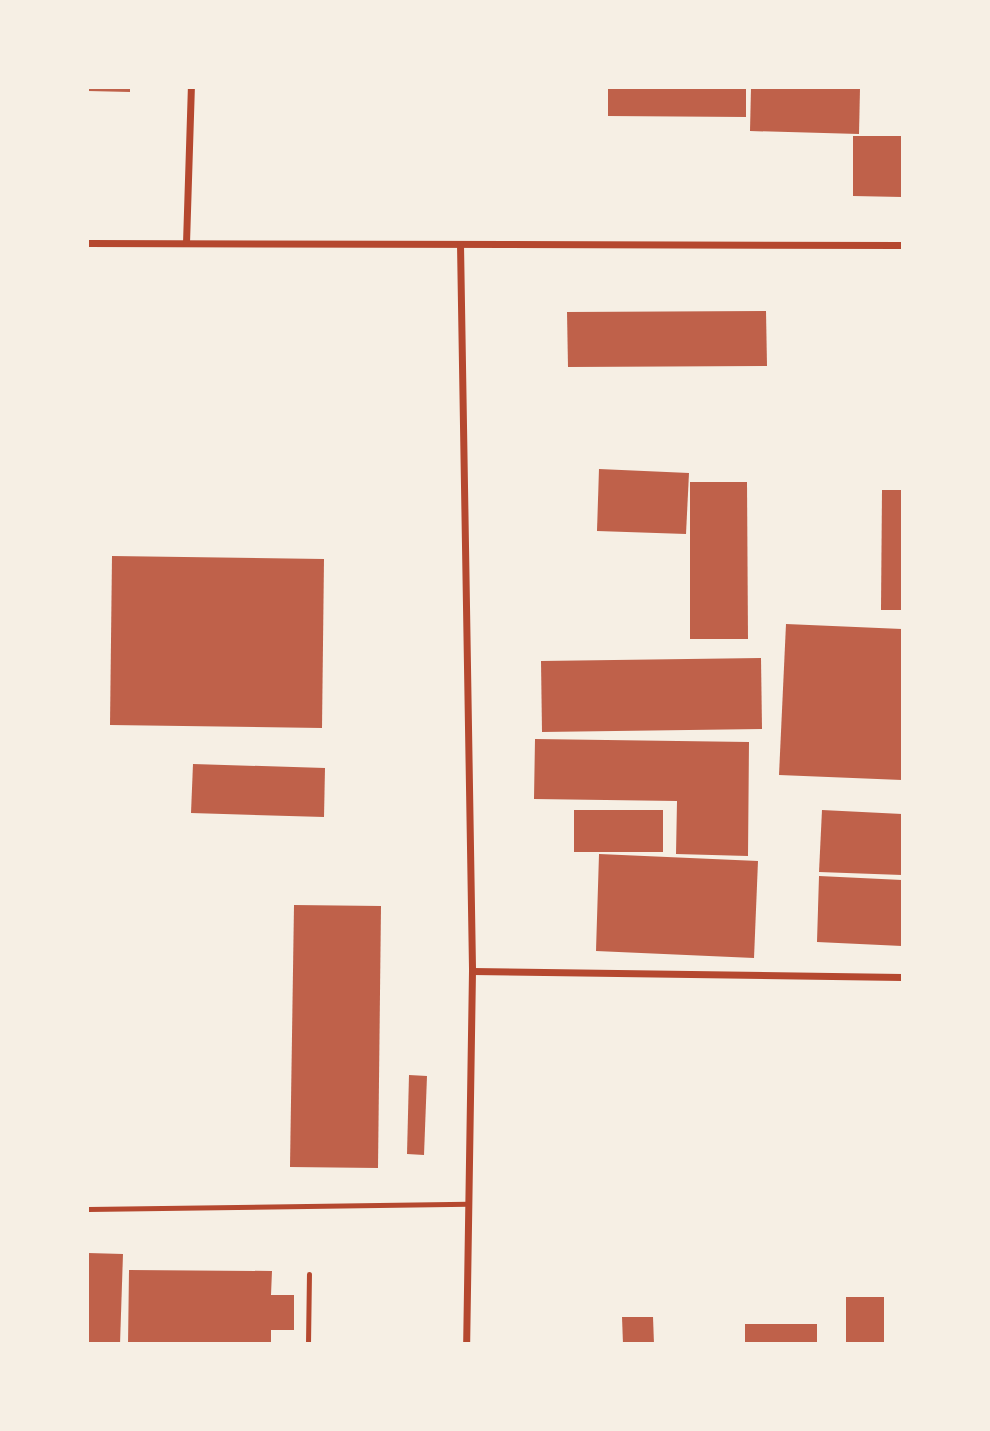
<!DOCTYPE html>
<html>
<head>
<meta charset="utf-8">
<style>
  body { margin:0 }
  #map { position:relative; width:990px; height:1431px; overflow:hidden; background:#f6efe4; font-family:"Crimson Pro",serif }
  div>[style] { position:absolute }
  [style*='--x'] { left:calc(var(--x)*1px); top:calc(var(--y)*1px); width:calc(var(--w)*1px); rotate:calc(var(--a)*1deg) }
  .building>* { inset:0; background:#bf614a }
  .service>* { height:5px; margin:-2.5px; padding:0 2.5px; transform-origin:2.5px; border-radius:2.5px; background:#b5482f }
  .minor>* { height:7px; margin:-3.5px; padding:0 3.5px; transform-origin:3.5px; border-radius:3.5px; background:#b5482f }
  span { translate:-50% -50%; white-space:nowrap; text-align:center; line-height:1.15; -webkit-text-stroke:5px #f6efe4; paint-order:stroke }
  .frame { position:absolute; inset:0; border:89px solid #f6efe4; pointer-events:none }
</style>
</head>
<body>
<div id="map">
  <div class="building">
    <i style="clip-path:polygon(88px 88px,130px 88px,130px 92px,88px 91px)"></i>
    <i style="clip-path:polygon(608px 88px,746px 88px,746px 117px,608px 116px)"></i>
    <i style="clip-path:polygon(751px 88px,860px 88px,859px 134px,750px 131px)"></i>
    <i style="clip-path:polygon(853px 136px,902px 136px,902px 197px,853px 196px)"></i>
    <i style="clip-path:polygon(766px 311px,767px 366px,568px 367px,567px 312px)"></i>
    <i style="clip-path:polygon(599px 469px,689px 473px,686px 534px,597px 531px)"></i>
    <i style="clip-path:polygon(690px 482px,747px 482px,748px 639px,690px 639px)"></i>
    <i style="clip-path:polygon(882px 490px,902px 490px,902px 610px,881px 610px)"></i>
    <i style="clip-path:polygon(112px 556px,324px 559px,322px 728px,110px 725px)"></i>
    <i style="clip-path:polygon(786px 624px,902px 629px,902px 780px,779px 775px)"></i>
    <i style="clip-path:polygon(761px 658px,762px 729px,542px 732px,541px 661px)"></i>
    <i style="clip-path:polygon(535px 739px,749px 742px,748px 856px,676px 854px,677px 801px,534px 799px)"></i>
    <i style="clip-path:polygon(193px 764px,325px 768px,324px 817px,191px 813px)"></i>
    <i style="clip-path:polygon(574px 810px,663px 810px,663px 852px,574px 852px)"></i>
    <i style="clip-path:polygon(822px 810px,902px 814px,902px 875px,819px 872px)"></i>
    <i style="clip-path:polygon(599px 854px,758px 861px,754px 958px,596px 951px)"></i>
    <i style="clip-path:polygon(819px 876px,902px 880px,902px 946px,817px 942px)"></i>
    <i style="clip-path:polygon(294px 905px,381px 906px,378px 1168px,290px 1167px)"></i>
    <i style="clip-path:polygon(409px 1075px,427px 1076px,424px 1155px,407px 1154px)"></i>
    <i style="clip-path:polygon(88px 1253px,123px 1254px,120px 1344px,88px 1344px)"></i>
    <i style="clip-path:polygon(129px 1270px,272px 1271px,271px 1295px,294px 1295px,294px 1330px,271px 1330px,271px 1344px,128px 1344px)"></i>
    <i style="clip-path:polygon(846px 1297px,884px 1297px,884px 1344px,846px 1344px)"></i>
    <i style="clip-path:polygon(622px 1317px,653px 1317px,654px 1344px,623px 1344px)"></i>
    <i style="clip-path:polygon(745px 1324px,817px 1324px,817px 1344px,745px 1344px)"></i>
  </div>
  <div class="service">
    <i style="--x:88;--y:1209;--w:380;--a:-0.8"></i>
    <i style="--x:308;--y:1344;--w:70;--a:-89.2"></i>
  </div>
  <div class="minor">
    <i style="--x:88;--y:243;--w:814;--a:0.14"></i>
    <i style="--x:186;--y:243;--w:155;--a:-88.2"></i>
    <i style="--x:460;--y:244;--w:727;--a:89.05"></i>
    <i style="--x:472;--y:971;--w:373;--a:90.9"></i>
    <i style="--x:472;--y:971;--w:430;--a:0.8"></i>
  </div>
  <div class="frame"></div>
</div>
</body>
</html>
